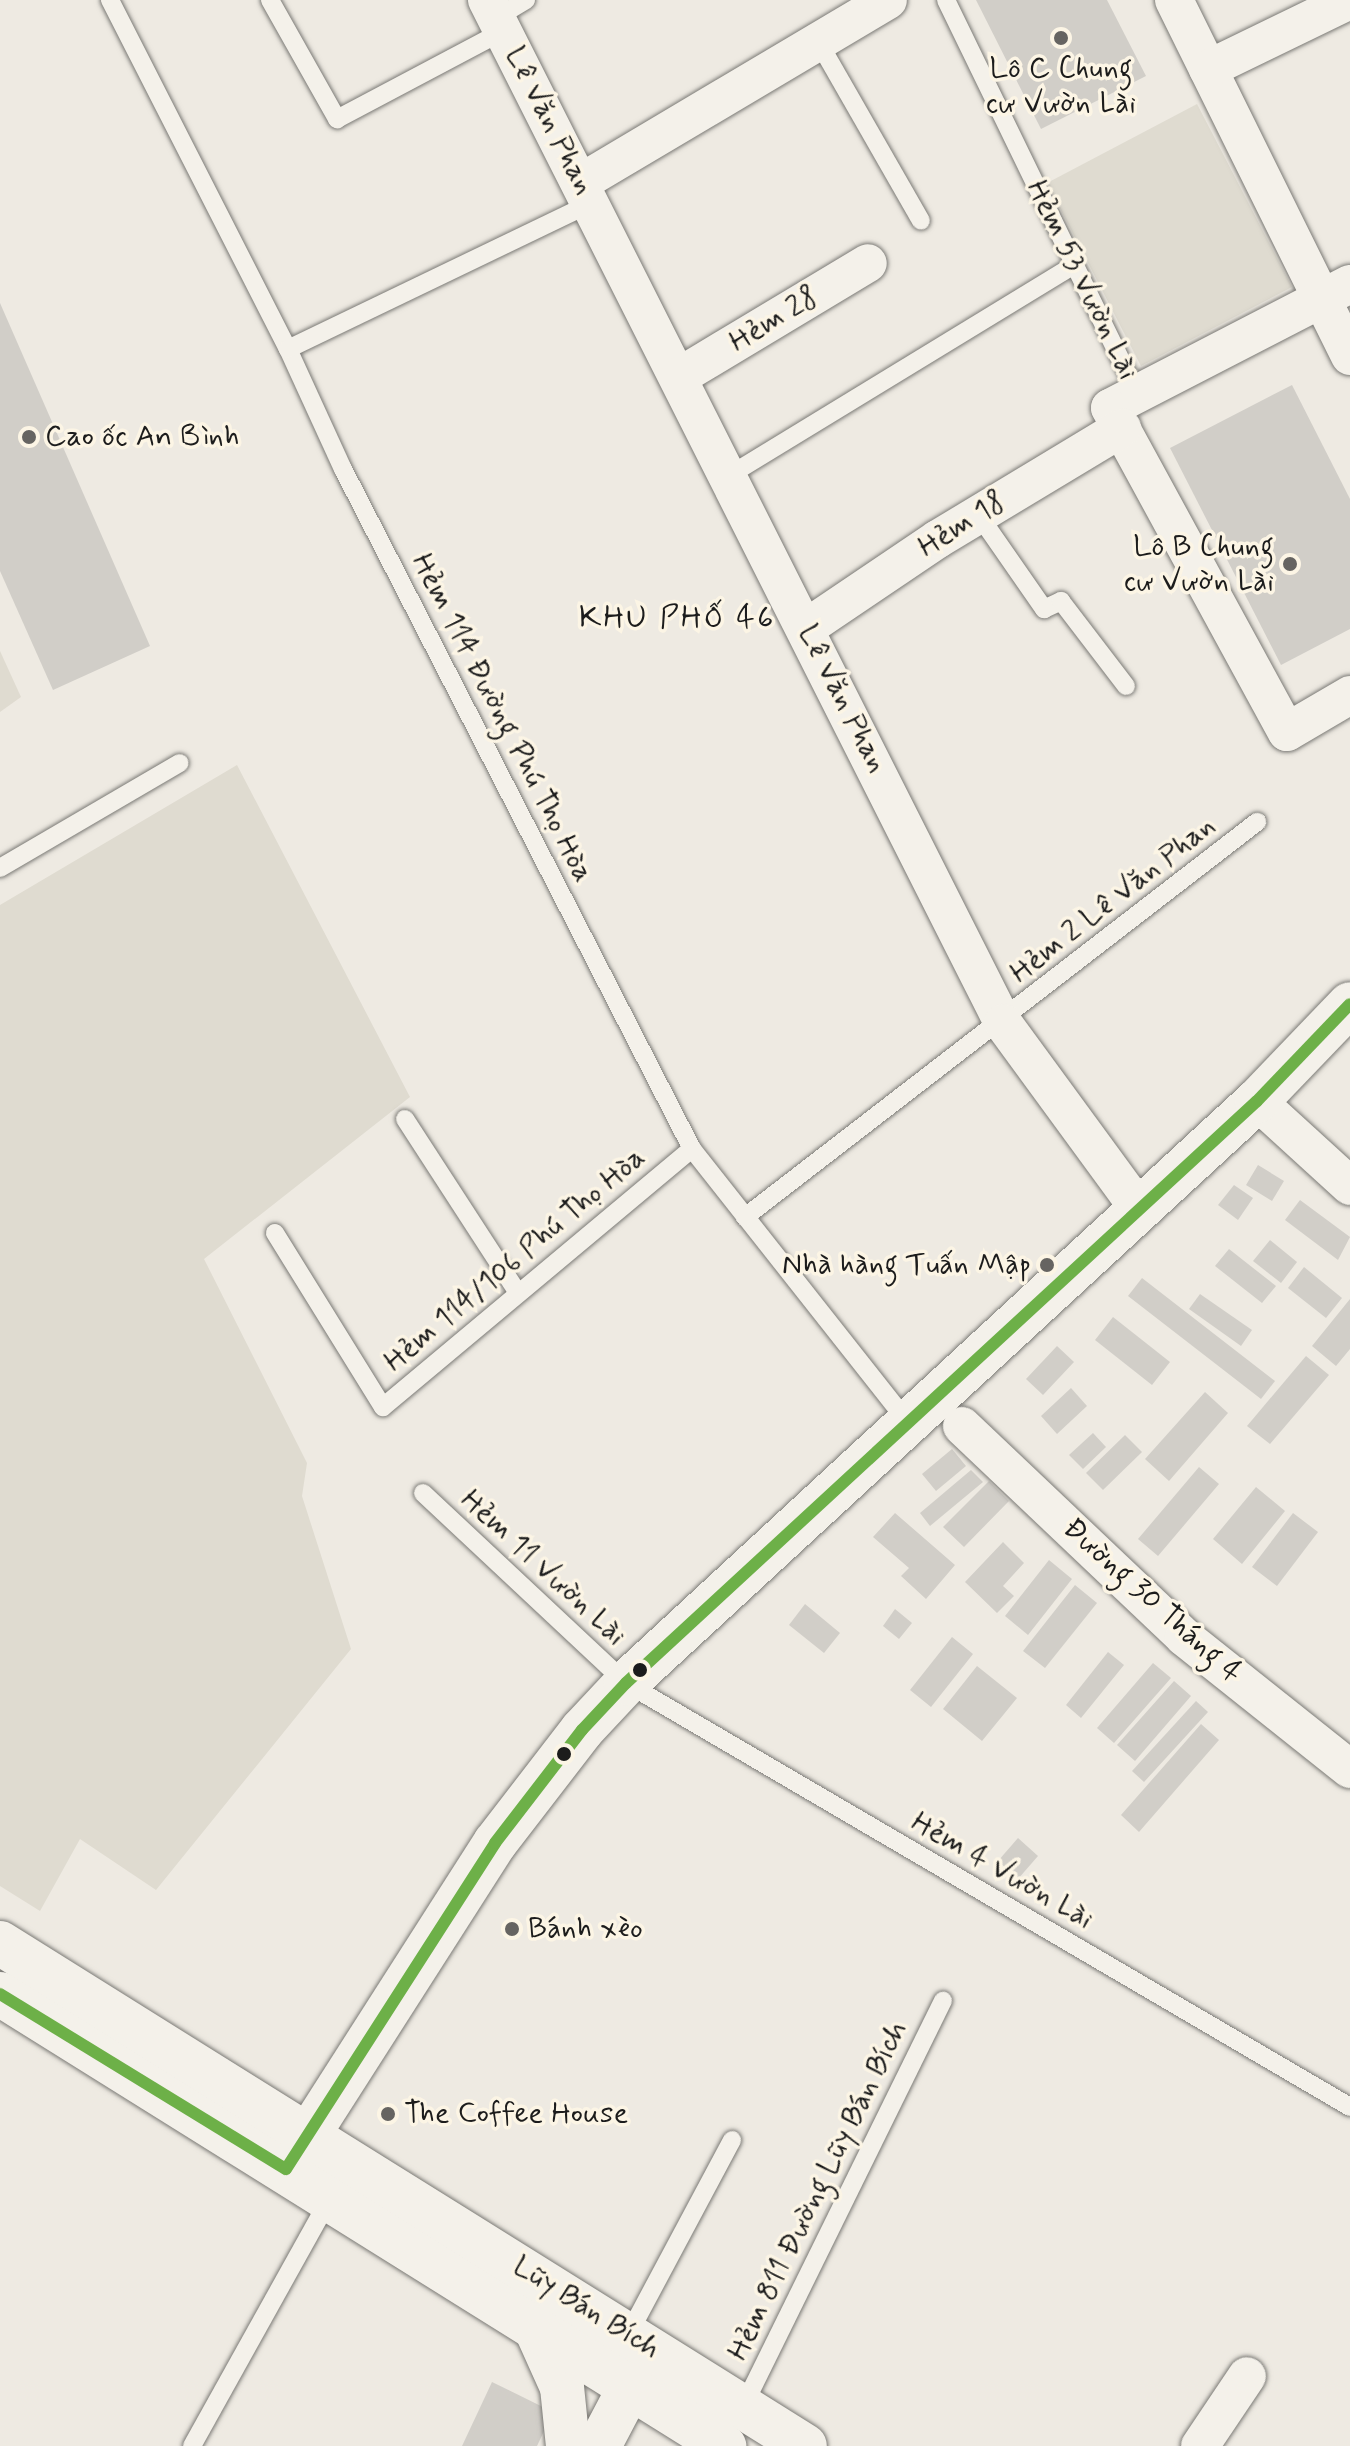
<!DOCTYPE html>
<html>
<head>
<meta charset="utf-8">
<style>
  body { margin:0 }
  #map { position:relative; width:1350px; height:2446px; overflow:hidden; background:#eeeae2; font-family:Mynerve,sans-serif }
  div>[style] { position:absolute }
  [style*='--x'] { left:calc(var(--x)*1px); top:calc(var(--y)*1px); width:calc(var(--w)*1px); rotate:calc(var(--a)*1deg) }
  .green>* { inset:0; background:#dfdbd0 }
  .building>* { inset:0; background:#d1cec8 }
  .roads { filter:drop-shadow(0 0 2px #7a7975) drop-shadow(0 0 2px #7a7975) }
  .service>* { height:18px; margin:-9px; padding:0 9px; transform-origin:9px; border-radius:9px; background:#f4f1ea }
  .minor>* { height:38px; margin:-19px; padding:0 19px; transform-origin:19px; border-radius:19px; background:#f4f1ea }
  .tertiary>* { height:44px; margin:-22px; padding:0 22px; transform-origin:22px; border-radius:22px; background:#f4f1ea }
  .secondary>* { height:44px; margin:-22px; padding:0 22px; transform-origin:22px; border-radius:22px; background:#f4f1ea }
  .bus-1>* { height:12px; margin:-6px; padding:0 6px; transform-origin:6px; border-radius:6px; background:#6db048 }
  .dots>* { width:22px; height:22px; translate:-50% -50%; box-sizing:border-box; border:4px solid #fcf5e5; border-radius:50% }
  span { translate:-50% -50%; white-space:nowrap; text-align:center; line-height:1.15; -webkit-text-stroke:7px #fcf5e5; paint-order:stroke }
  .poi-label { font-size:30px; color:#1c1c1c }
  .left { translate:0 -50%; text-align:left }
  .right { translate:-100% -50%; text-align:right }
  .street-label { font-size:30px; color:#1c1c1c }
  .neighbourhood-label { font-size:32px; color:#1c1c1c; letter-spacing:2px }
</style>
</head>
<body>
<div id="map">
  <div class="green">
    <i style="clip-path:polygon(1197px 104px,1292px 287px,1141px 366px,1047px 183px)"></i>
    <i style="clip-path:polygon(0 651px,21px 697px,0 712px)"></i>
    <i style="clip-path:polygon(237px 765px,410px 1097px,204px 1259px,307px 1463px,302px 1496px,351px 1649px,156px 1890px,80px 1839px,40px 1911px,0 1886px,0 905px)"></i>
  </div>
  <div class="building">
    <i style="clip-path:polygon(976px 0,1107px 0,1146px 76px,1041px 129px)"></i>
    <i style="clip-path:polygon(0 303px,150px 646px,53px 690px,0 571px)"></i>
    <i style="clip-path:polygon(1292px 385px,1350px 499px,1350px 629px,1281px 665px,1170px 448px)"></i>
    <i style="clip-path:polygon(1258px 1165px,1284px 1181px,1272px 1201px,1246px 1185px)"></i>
    <i style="clip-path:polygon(1234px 1185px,1253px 1198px,1238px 1220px,1218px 1205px)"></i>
    <i style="clip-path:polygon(1300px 1200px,1350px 1237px,1338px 1260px,1285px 1220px)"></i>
    <i style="clip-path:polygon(1270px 1240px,1297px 1262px,1281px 1283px,1253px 1261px)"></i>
    <i style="clip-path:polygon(1229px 1249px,1276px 1286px,1262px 1303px,1215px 1266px)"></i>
    <i style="clip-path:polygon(1304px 1267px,1342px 1298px,1326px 1318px,1288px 1288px)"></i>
    <i style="clip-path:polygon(1142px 1278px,1275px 1381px,1261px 1399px,1128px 1296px)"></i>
    <i style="clip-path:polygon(1200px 1294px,1252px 1330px,1241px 1346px,1189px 1309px)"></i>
    <i style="clip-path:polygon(1350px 1299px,1350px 1349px,1336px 1366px,1312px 1346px)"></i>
    <i style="clip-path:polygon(1113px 1317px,1170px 1362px,1152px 1385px,1095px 1340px)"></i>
    <i style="clip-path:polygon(1057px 1346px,1074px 1362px,1043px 1395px,1026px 1379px)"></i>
    <i style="clip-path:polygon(1306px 1356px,1329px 1375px,1270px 1444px,1247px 1426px)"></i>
    <i style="clip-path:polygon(1071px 1388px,1087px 1406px,1057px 1434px,1041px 1416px)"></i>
    <i style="clip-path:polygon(1205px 1392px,1228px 1413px,1169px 1481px,1145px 1459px)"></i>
    <i style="clip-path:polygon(1093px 1433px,1106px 1447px,1083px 1469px,1069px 1455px)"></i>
    <i style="clip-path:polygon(1125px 1435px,1142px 1452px,1103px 1490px,1086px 1473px)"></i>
    <i style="clip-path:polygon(952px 1449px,966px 1466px,936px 1491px,922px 1474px)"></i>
    <i style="clip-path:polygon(1199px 1467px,1219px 1484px,1158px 1556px,1138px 1539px)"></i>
    <i style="clip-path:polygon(971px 1470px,983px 1482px,930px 1526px,920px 1513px)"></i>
    <i style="clip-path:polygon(989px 1481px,1009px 1501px,964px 1547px,943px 1527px)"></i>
    <i style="clip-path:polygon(1256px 1487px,1285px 1511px,1242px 1564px,1213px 1539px)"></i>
    <i style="clip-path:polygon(895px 1513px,955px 1565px,926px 1599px,901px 1576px,909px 1568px,873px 1537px)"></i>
    <i style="clip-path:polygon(1293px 1513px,1318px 1532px,1277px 1586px,1252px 1567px)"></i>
    <i style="clip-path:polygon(1003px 1542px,1024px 1563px,1003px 1586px,1014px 1596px,997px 1613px,965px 1582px)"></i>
    <i style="clip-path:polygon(1049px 1560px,1072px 1579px,1028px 1635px,1005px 1616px)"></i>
    <i style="clip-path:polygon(1075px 1585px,1097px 1603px,1045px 1668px,1023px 1651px)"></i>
    <i style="clip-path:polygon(805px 1604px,840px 1633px,824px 1653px,789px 1625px)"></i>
    <i style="clip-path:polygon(895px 1609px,912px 1623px,899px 1639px,883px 1626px)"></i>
    <i style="clip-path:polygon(952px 1637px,973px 1654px,931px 1707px,910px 1690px)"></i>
    <i style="clip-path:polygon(1108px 1652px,1124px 1665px,1081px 1718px,1066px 1705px)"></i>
    <i style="clip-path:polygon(1153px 1663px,1171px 1678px,1114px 1743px,1097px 1728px)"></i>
    <i style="clip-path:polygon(977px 1666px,1017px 1698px,982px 1741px,943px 1709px)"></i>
    <i style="clip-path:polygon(1174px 1681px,1191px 1696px,1135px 1761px,1117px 1745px)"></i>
    <i style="clip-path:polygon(1196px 1701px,1208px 1712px,1144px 1782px,1132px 1771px)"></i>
    <i style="clip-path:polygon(1201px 1724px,1219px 1740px,1139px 1832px,1121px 1815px)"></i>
    <i style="clip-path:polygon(1018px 1838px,1038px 1856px,1018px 1879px,998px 1861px)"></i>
    <i style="clip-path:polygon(492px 2382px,553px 2412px,537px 2446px,462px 2446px)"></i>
  </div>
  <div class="roads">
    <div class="service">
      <i style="--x:110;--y:0;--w:392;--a:63"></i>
      <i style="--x:288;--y:349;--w:132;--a:65.4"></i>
      <i style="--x:343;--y:469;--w:764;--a:62.83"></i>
      <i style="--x:692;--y:1149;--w:347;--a:51.7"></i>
      <i style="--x:270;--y:0;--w:137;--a:60.6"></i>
      <i style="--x:337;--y:119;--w:188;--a:-27.9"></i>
      <i style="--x:946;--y:0;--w:438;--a:64.1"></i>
      <i style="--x:496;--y:18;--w:35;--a:-31"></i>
      <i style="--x:818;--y:41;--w:207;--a:60.2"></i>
      <i style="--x:288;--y:349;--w:336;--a:-25.7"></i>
      <i style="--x:730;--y:475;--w:403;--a:-31.4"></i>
      <i style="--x:978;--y:514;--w:116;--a:55.2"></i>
      <i style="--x:1044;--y:609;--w:19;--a:-25"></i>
      <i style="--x:1061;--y:601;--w:107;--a:52.6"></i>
      <i style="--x:0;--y:868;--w:208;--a:-30.3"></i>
      <i style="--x:405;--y:1119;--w:207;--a:57"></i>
      <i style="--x:745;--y:1217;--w:647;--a:-37.65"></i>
      <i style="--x:275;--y:1233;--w:205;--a:58.2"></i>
      <i style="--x:383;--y:1407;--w:403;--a:-39.9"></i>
      <i style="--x:423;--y:1493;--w:278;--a:43.1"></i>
      <i style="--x:626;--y:1683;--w:839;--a:30.35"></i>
      <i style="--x:628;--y:2335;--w:221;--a:-61.9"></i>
      <i style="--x:743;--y:2407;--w:453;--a:-63.8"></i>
      <i style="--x:192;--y:2446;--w:282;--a:-60.9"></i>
    </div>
    <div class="minor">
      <i style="--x:487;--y:0;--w:1146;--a:63.23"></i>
      <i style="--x:1003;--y:1023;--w:230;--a:53.8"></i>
      <i style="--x:1174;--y:0;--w:397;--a:63.7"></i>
      <i style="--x:1208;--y:69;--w:158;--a:-25.9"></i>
      <i style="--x:580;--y:183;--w:358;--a:-30.7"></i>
      <i style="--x:1350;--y:284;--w:270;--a:152.7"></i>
      <i style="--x:1110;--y:408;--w:369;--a:61.4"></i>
      <i style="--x:1287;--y:732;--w:73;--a:-30.4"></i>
      <i style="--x:680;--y:376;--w:219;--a:-31"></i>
      <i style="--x:806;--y:628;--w:159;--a:-34"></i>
      <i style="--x:938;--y:539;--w:215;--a:-31.1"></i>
      <i style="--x:1257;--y:1101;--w:126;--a:42.4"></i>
      <i style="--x:962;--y:1426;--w:306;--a:43.5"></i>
      <i style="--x:1184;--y:1637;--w:212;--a:38.5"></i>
      <i style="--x:1200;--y:2446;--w:84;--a:-56.1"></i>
    </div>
    <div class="tertiary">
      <i style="--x:287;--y:2168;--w:386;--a:-57.4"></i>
      <i style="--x:495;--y:1843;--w:143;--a:-52.4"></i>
      <i style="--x:582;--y:1730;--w:64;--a:-46.9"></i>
      <i style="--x:626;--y:1683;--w:858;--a:-42.69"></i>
      <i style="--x:1257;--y:1101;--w:134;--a:-46.2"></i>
      <i style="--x:535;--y:2327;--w:66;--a:65.8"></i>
      <i style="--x:562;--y:2387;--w:59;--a:84.2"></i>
      <i style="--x:599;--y:2446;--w:67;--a:-62.3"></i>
    </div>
    <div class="secondary">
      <i style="--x:0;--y:1943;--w:949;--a:32"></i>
      <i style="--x:0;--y:1994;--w:854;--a:31.98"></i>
    </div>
  </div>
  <div class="bus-1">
    <i style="--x:0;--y:1994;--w:335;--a:31.5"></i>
    <i style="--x:286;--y:2169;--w:387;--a:-57.3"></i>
    <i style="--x:495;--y:1843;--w:143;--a:-52.4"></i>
    <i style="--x:582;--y:1730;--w:64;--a:-46.9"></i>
    <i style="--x:626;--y:1683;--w:858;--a:-42.69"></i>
    <i style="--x:1257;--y:1101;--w:134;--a:-46.2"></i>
  </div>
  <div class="dots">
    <i style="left:1061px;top:38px;background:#666461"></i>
    <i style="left:29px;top:437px;background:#666461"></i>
    <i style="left:1290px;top:564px;background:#666461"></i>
    <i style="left:1047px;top:1265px;background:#666461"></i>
    <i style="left:640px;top:1670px;background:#1c1c1c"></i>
    <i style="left:564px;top:1754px;background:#1c1c1c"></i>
    <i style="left:512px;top:1929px;background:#666461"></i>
    <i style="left:388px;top:2114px;background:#666461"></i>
  </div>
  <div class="poi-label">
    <span style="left:1061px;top:86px">Lô C Chung<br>cư Vườn Lài</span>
    <span class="left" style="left:45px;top:437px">Cao ốc An Bình</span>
    <span class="right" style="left:1274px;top:564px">Lô B Chung<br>cư Vườn Lài</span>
    <span class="right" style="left:1031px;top:1265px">Nhà hàng Tuấn Mập</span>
    <span class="left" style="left:528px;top:1929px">Bánh xèo</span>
    <span class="left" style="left:404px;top:2114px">The Coffee House</span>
  </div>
  <div class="street-label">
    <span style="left:549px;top:121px;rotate:63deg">Lê Văn Phan</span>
    <span style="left:1082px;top:280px;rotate:64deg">Hẻm 53 Vườn Lài</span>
    <span style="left:774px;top:320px;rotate:-31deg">Hẻm 28</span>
    <span style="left:962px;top:525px;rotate:-32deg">Hẻm 18</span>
    <span style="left:842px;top:699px;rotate:63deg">Lê Văn Phan</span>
    <span style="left:502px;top:718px;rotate:63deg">Hẻm 114 Đường Phú Thọ Hòa</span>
    <span style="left:1113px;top:900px;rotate:-38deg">Hẻm 2 Lê Văn Phan</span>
    <span style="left:515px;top:1260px;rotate:-40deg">Hẻm 114/106 Phú Thọ Hòa</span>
    <span style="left:543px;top:1568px;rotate:43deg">Hẻm 11 Vườn Lài</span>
    <span style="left:1152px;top:1601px;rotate:42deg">Đường 30 Tháng 4</span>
    <span style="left:1002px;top:1871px;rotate:30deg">Hẻm 4 Vườn Lài</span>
    <span style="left:818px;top:2191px;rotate:-64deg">Hẻm 811 Đường Lũy Bán Bích</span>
    <span style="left:586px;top:2308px;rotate:32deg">Lũy Bán Bích</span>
  </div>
  <div class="neighbourhood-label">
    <span style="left:677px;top:618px">KHU PHỐ 46</span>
  </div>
</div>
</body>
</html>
